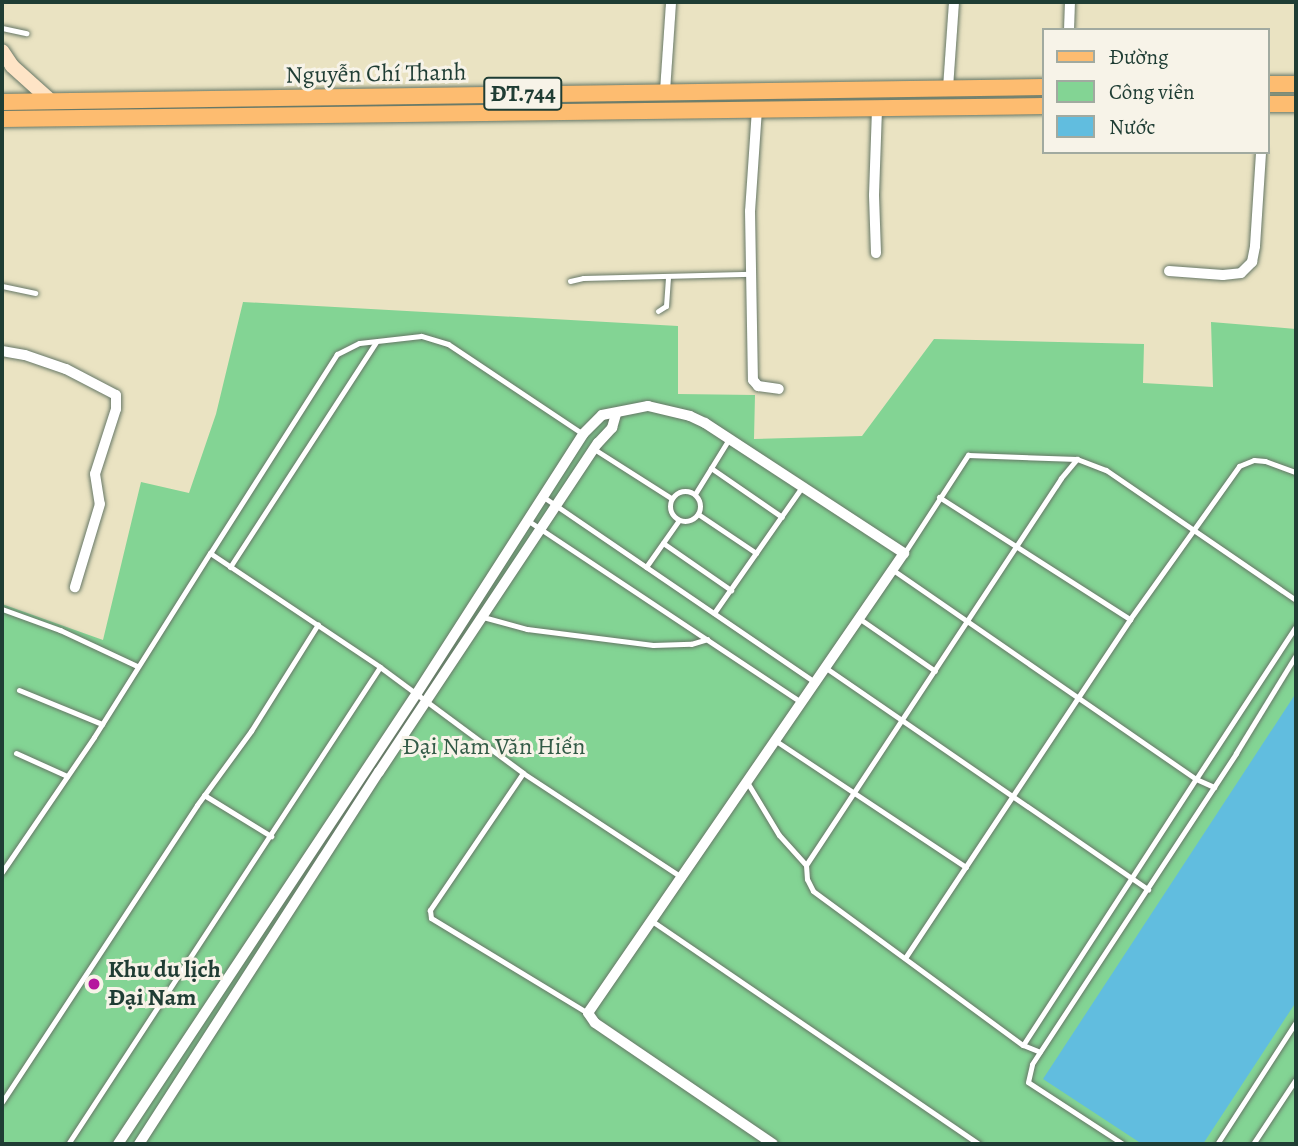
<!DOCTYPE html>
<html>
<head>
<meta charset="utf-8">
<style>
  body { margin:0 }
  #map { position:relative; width:1298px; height:1146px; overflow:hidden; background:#eae3c2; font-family:Alegreya,serif }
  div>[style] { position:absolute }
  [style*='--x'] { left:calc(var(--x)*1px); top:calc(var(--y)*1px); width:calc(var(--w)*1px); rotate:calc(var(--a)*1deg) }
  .green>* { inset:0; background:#83d494 }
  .water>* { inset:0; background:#61bddf }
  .roads { filter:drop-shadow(0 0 2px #676) drop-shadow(0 0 2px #676) }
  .lane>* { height:5px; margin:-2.5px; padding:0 2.5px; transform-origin:2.5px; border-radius:2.5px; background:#fff }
  .lane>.ring { margin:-2.5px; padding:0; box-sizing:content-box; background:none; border:5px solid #fff; border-radius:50% }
  .street>* { height:10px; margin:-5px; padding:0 5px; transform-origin:5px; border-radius:5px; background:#fff }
  .secondary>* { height:14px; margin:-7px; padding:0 7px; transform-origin:7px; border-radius:7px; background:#fee4c6 }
  .primary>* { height:16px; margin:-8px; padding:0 8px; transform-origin:8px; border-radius:8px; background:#fdbc70 }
  .dots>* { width:19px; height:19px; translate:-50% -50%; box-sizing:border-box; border:4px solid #f7f3e8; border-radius:50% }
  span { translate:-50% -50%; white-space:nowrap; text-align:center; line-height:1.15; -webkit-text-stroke:6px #f7f3e8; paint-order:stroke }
  .shield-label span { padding:2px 5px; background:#f7f3e8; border:2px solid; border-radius:5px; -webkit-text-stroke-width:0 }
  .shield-label { font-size:23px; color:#1f3d34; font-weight:700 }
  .street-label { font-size:24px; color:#1f3d34 }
  .park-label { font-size:24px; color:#335b47 }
  .poi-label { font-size:24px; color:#1f3d34; font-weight:700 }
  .left { translate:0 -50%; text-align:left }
  .frame { position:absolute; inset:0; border:4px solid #1f3d34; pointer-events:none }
  .legend { position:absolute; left:1042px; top:28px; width:228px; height:126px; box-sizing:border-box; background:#f7f3e8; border:2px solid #a1aaa0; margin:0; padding:9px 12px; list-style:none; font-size:21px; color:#1f3d34 }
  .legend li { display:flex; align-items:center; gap:14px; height:35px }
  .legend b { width:35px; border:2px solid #a1aaa0 }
</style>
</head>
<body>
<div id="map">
  <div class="green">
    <i style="clip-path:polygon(243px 302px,678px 326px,678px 394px,755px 395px,754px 439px,862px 436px,934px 339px,1144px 344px,1143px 383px,1213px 387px,1211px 322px,1296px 329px,1296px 1144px,2px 1144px,2px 604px,103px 640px,141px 482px,189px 493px,216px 414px)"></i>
  </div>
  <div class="water">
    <i style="clip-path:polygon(1296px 693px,1296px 1002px,1203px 1144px,1142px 1144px,1043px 1079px)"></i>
  </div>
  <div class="roads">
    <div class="lane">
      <i style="--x:2;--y:28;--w:25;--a:12"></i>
      <i style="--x:570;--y:281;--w:13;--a:-13"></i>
      <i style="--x:583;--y:278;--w:169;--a:-1.4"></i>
      <i style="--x:2;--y:286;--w:34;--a:12"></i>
      <i style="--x:658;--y:311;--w:9;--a:-32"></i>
      <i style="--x:666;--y:306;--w:28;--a:-86"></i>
      <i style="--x:583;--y:434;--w:162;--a:-146.3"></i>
      <i style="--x:448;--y:344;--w:28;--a:-163"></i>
      <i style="--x:421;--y:336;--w:62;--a:173.6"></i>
      <i style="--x:359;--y:343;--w:25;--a:153"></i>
      <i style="--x:337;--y:354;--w:236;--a:122.5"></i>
      <i style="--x:210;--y:553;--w:205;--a:33.8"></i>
      <i style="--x:380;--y:667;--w:178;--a:36.5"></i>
      <i style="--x:523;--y:773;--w:191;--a:33.3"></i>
      <i style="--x:594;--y:449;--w:91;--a:32.5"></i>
      <i style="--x:711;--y:468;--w:86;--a:34.6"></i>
      <i class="ring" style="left:670px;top:491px;width:25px;height:25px"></i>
      <i style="--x:695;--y:494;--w:65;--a:-58.3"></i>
      <i style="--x:542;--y:496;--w:332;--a:34.3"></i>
      <i style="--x:939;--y:497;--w:227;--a:32.6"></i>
      <i style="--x:698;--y:514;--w:70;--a:33.9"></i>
      <i style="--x:527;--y:520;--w:329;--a:33.6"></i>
      <i style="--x:663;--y:543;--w:83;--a:34.7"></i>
      <i style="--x:905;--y:552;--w:116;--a:-57"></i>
      <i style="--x:968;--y:455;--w:109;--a:2.1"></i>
      <i style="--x:1077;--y:459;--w:31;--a:21"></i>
      <i style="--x:1106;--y:470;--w:230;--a:34.4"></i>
      <i style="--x:230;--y:567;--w:268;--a:-57"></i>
      <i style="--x:646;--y:567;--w:57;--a:-54.9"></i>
      <i style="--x:893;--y:570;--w:368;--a:34.6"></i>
      <i style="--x:1196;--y:779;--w:183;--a:-56.8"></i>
      <i style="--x:2;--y:609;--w:62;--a:19.9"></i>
      <i style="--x:60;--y:630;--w:85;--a:25.1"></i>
      <i style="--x:714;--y:613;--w:154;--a:-55.1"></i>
      <i style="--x:483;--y:617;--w:46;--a:15.3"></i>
      <i style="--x:527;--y:629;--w:127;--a:7.2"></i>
      <i style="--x:653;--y:645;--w:38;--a:-2"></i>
      <i style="--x:691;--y:644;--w:17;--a:-17"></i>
      <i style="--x:860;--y:619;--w:91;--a:34.7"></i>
      <i style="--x:826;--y:668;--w:391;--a:34.5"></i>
      <i style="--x:19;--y:690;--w:90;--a:22.3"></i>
      <i style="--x:776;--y:741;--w:228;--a:33.6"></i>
      <i style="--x:16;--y:753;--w:56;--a:24.3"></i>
      <i style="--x:523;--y:773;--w:166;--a:124.2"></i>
      <i style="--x:430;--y:910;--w:8;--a:83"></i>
      <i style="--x:431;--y:918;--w:184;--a:31.2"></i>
      <i style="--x:747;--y:782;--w:62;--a:58.9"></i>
      <i style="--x:779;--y:835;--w:40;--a:48"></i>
      <i style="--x:806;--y:865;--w:14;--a:86"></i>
      <i style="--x:807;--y:879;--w:13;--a:63"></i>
      <i style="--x:813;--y:891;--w:260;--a:36.3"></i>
      <i style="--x:1023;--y:1045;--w:18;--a:22"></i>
      <i style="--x:204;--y:795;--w:79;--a:31.5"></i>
      <i style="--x:806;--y:865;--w:463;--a:-56.6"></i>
      <i style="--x:1061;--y:478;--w:25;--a:-50"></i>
      <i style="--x:2;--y:872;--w:163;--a:-55.7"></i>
      <i style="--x:94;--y:737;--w:218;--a:-57.8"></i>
      <i style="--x:652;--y:921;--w:396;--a:34.3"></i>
      <i style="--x:905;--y:958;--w:407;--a:-56.4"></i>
      <i style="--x:1130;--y:619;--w:188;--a:-54.5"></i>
      <i style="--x:1239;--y:466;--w:16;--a:-22"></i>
      <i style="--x:1254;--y:460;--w:11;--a:5"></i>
      <i style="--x:1265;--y:461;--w:33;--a:20"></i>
      <i style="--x:1023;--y:1045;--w:317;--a:-57"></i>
      <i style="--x:1196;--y:779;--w:20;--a:24"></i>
      <i style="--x:2;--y:1102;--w:355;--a:-56.7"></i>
      <i style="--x:197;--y:805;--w:92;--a:-53.9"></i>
      <i style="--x:251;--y:731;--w:126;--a:-57.9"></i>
      <i style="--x:68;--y:1144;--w:570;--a:-56.81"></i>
      <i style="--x:1123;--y:1144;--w:113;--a:-146.9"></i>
      <i style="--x:1028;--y:1082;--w:18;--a:-77"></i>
      <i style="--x:1032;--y:1064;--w:372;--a:-56.7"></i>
      <i style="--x:1236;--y:753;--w:115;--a:-58.5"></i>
      <i style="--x:1217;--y:1144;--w:145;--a:-57.1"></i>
      <i style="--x:1253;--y:1144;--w:78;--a:-56.5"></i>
    </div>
    <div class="street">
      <i style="--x:1069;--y:30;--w:28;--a:-88"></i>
      <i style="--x:948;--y:88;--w:86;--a:-86"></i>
      <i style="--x:665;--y:91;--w:89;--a:-86.1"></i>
      <i style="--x:757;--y:109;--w:102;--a:93.9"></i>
      <i style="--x:750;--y:211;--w:169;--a:89"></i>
      <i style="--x:753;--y:380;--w:8;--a:50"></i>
      <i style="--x:758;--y:386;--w:21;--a:8"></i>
      <i style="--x:876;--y:253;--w:58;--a:-92"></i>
      <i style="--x:874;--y:195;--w:87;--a:-88"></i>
      <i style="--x:1169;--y:271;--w:54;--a:4.2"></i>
      <i style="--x:1223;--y:275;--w:18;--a:-6"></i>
      <i style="--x:1241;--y:273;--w:16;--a:-45"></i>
      <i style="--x:1252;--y:262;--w:16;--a:-79"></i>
      <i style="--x:1255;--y:246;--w:94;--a:-86.3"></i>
      <i style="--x:2;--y:351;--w:23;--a:10"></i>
      <i style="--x:25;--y:355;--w:43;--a:18.9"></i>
      <i style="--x:66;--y:369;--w:56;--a:27.5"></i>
      <i style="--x:116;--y:395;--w:14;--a:90"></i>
      <i style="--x:116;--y:409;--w:68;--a:107.9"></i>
      <i style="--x:95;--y:474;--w:30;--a:81"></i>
      <i style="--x:100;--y:504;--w:87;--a:106.8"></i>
      <i style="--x:118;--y:1144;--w:541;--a:-56.46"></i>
      <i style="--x:417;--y:693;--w:308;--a:-57.3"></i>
      <i style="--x:583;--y:434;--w:27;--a:-45"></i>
      <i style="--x:602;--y:415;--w:47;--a:-11.1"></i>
      <i style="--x:648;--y:406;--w:43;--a:13.4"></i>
      <i style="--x:690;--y:416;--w:17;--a:25"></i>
      <i style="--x:705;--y:423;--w:238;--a:33.2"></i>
      <i style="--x:904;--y:553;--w:558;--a:124.49"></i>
      <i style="--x:588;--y:1013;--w:12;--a:55"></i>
      <i style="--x:595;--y:1023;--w:215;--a:34.2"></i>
      <i style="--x:139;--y:1144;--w:443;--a:-57.2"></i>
      <i style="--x:379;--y:772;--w:395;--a:-56.4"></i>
      <i style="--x:598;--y:443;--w:21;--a:-47"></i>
      <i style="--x:612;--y:428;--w:15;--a:-74"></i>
    </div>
    <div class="secondary">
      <i style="--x:2;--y:51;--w:18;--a:56"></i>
      <i style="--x:12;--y:66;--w:52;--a:41.9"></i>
    </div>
    <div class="primary">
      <i style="--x:1268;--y:84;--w:28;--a:0"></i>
      <i style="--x:2;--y:102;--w:1042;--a:-0.82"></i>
      <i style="--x:1268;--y:104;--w:28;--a:0"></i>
      <i style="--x:2;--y:119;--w:1042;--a:-0.71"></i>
    </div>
  </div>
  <div class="dots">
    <i style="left:94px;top:984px;background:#b5179e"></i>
  </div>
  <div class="shield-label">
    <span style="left:523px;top:94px">ĐT.744</span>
  </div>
  <div class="street-label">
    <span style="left:376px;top:74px;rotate:-1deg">Nguyễn Chí Thanh</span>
  </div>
  <div class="park-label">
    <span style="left:494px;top:747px">Đại Nam Văn Hiến</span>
  </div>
  <div class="poi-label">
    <span class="left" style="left:108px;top:984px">Khu du lịch<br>Đại Nam</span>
  </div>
  <div class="frame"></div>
  <ul class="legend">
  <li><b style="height:9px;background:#fdbc70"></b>Đường</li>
  <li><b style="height:19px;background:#83d494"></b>Công viên</li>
  <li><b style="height:19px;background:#61bddf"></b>Nước</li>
  </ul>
</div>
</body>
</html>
